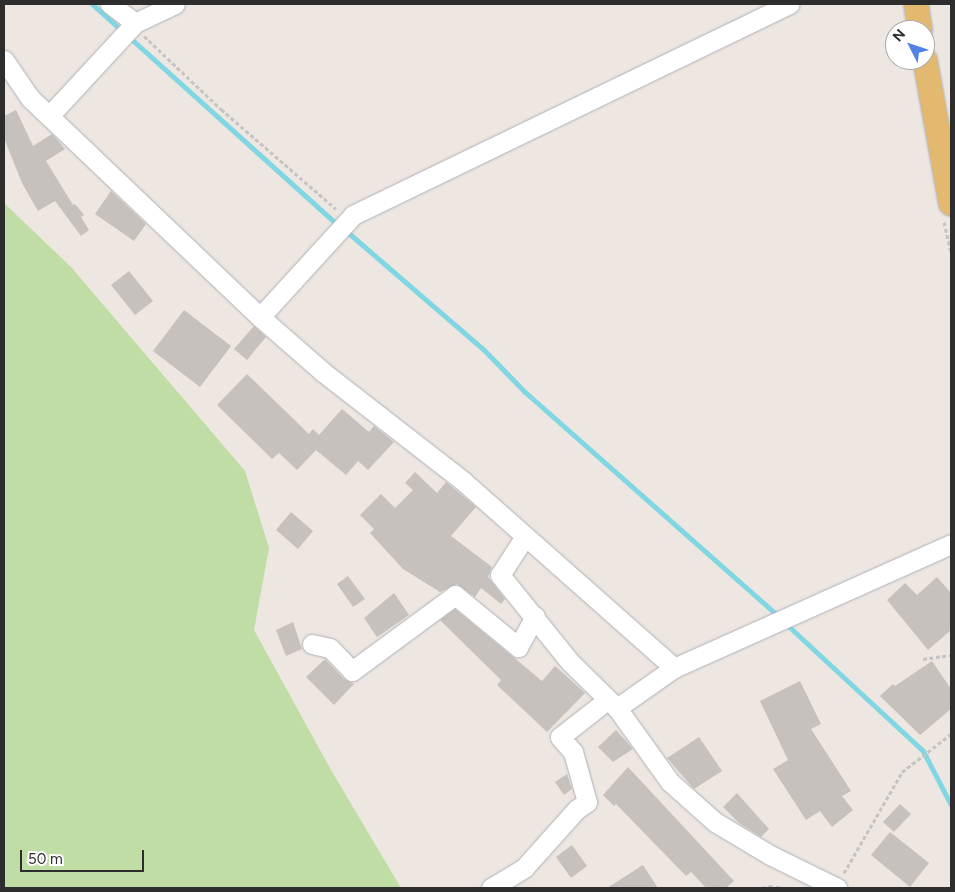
<!DOCTYPE html>
<html>
<head>
<meta charset="utf-8">
<style>
  body { margin:0 }
  #map { position:relative; width:955px; height:892px; overflow:hidden; background:#ede6e1; font-family:Figtree,sans-serif }
  div>[style] { position:absolute }
  [style*='--x'] { left:calc(var(--x)*1px); top:calc(var(--y)*1px); width:calc(var(--w)*1px); rotate:calc(var(--a)*1deg) }
  .green>* { inset:0; background:#bfdda4 }
  .stream>* { height:5px; margin:-2.5px; padding:0 2.5px; transform-origin:2.5px; border-radius:2.5px; background:#80d6e3 }
  .building>* { inset:0; background:#c6c1bc }
  .path>* { height:3px; margin-top:-1.5px; transform-origin:0; background:repeating-linear-gradient(90deg,#c4c4c4 0 4px,transparent 0 6.5px) }
  .roads { filter:drop-shadow(0 0 1px #aeb1b8) drop-shadow(0 0 1px #aeb1b8) }
  .minor>* { height:19px; margin:-9.5px; padding:0 9.5px; transform-origin:9.5px; border-radius:9.5px; background:#fff }
  .major>* { height:24px; margin:-12px; padding:0 12px; transform-origin:12px; border-radius:12px; background:#e3b970 }
  span { translate:-50% -50%; white-space:nowrap; text-align:center; line-height:1.15; -webkit-text-stroke:4.5px #fff; paint-order:stroke }
  .frame { position:absolute; inset:0; border:5px solid #2d2d2d; pointer-events:none }
  .north { position:absolute; left:885px; top:20px; width:50px; height:50px; box-sizing:border-box; background:#fff; border:1px solid #ababab; border-radius:50%; rotate:311deg; font-size:14px; font-weight:700; line-height:20px; text-align:center; color:#2d2d2d }
  .north::after { content:''; display:block; margin:auto; width:18px; height:22px; background:#5383e8; clip-path:polygon(50% 0,100% 100%,50% 72%,0 100%) }
  .scale { position:absolute; left:20px; top:850px; width:124px; height:22px; box-sizing:border-box; border:2px solid #2d2d2d; border-top:0; padding-left:6px; font-size:15px; line-height:18px; white-space:nowrap; color:#2d2d2d; -webkit-text-stroke:4px #fff; paint-order:stroke }
</style>
</head>
<body>
<div id="map">
  <div class="green">
    <i style="clip-path:polygon(4px 203px,71px 267px,245px 471px,269px 548px,254px 630px,331px 770px,401px 888px,4px 888px)"></i>
  </div>
  <div class="stream">
    <i style="--x:92;--y:4;--w:40;--a:42"></i>
    <i style="--x:129;--y:37;--w:281;--a:42"></i>
    <i style="--x:345;--y:230;--w:182;--a:40.8"></i>
    <i style="--x:483;--y:349;--w:60;--a:45.7"></i>
    <i style="--x:525;--y:392;--w:339;--a:41.5"></i>
    <i style="--x:785;--y:623;--w:188;--a:42.8"></i>
    <i style="--x:923;--y:751;--w:61;--a:62.6"></i>
  </div>
  <div class="building">
    <i style="clip-path:polygon(16px 110px,33px 146px,52px 134px,65px 149px,46px 161px,73px 205px,75px 204px,84px 215px,81px 217px,89px 230px,81px 236px,55px 201px,38px 211px,22px 183px,4px 138px,4px 116px)"></i>
    <i style="clip-path:polygon(111px 191px,146px 224px,134px 241px,95px 214px)"></i>
    <i style="clip-path:polygon(129px 271px,153px 301px,135px 315px,111px 285px)"></i>
    <i style="clip-path:polygon(184px 310px,231px 346px,200px 387px,153px 351px)"></i>
    <i style="clip-path:polygon(254px 326px,266px 337px,247px 360px,234px 349px)"></i>
    <i style="clip-path:polygon(247px 374px,309px 434px,313px 429px,319px 435px,342px 409px,369px 432px,374px 426px,394px 442px,368px 470px,358px 461px,346px 475px,316px 450px,297px 470px,279px 453px,272px 459px,217px 405px)"></i>
    <i style="clip-path:polygon(415px 472px,437px 493px,446px 482px,476px 507px,451px 536px,492px 567px,488px 577px,505px 599px,501px 604px,481px 588px,475px 597px,457px 584px,440px 592px,403px 569px,370px 533px,374px 529px,360px 515px,381px 494px,395px 508px,413px 490px,405px 483px)"></i>
    <i style="clip-path:polygon(291px 512px,313px 531px,298px 549px,276px 530px)"></i>
    <i style="clip-path:polygon(348px 576px,365px 599px,353px 607px,337px 584px)"></i>
    <i style="clip-path:polygon(937px 577px,951px 593px,951px 630px,928px 650px,887px 600px,905px 583px,917px 595px)"></i>
    <i style="clip-path:polygon(394px 593px,409px 615px,377px 637px,364px 618px)"></i>
    <i style="clip-path:polygon(455px 609px,542px 681px,555px 666px,585px 693px,547px 732px,497px 685px,501px 680px,440px 620px)"></i>
    <i style="clip-path:polygon(293px 622px,302px 649px,286px 656px,276px 630px)"></i>
    <i style="clip-path:polygon(325px 659px,344px 679px,354px 684px,334px 705px,306px 677px)"></i>
    <i style="clip-path:polygon(932px 661px,951px 689px,951px 709px,920px 735px,880px 696px,893px 684px,895px 686px)"></i>
    <i style="clip-path:polygon(800px 681px,821px 724px,811px 729px,851px 791px,842px 796px,853px 810px,832px 827px,820px 811px,806px 820px,773px 769px,788px 760px,760px 701px)"></i>
    <i style="clip-path:polygon(616px 730px,633px 749px,613px 762px,598px 747px)"></i>
    <i style="clip-path:polygon(699px 737px,722px 771px,694px 789px,667px 758px)"></i>
    <i style="clip-path:polygon(628px 767px,734px 881px,726px 888px,706px 888px,691px 872px,686px 876px,616px 804px,614px 806px,603px 795px)"></i>
    <i style="clip-path:polygon(567px 774px,572px 789px,564px 795px,555px 782px)"></i>
    <i style="clip-path:polygon(737px 793px,769px 829px,761px 837px,739px 823px,723px 807px)"></i>
    <i style="clip-path:polygon(900px 804px,911px 814px,894px 832px,883px 822px)"></i>
    <i style="clip-path:polygon(890px 832px,929px 863px,910px 887px,871px 855px)"></i>
    <i style="clip-path:polygon(572px 845px,587px 866px,571px 878px,556px 857px)"></i>
    <i style="clip-path:polygon(643px 865px,658px 888px,607px 888px)"></i>
  </div>
  <div class="path">
    <i style="--x:144;--y:36;--w:106;--a:43.5"></i>
    <i style="--x:221;--y:109;--w:152;--a:41"></i>
    <i style="--x:944;--y:222;--w:32;--a:77"></i>
    <i style="--x:923;--y:659;--w:28;--a:-8"></i>
    <i style="--x:844;--y:873;--w:116;--a:-60.1"></i>
    <i style="--x:902;--y:772;--w:62;--a:-37.8"></i>
    <i style="--x:762;--y:888;--w:7;--a:-16"></i>
    <i style="--x:769;--y:886;--w:15;--a:8"></i>
  </div>
  <div class="roads">
    <div class="minor">
      <i style="--x:110;--y:4;--w:31;--a:37"></i>
      <i style="--x:4;--y:60;--w:46;--a:55.6"></i>
      <i style="--x:30;--y:98;--w:318;--a:43.6"></i>
      <i style="--x:260;--y:317;--w:84;--a:41.1"></i>
      <i style="--x:323;--y:372;--w:177;--a:37.9"></i>
      <i style="--x:463;--y:481;--w:282;--a:41.5"></i>
      <i style="--x:49;--y:116;--w:127;--a:-47.2"></i>
      <i style="--x:135;--y:23;--w:44;--a:-25.4"></i>
      <i style="--x:260;--y:317;--w:138;--a:-47.6"></i>
      <i style="--x:353;--y:215;--w:485;--a:-25.8"></i>
      <i style="--x:524;--y:538;--w:44;--a:123"></i>
      <i style="--x:500;--y:575;--w:112;--a:51.2"></i>
      <i style="--x:570;--y:662;--w:66;--a:44.4"></i>
      <i style="--x:617;--y:708;--w:91;--a:54.4"></i>
      <i style="--x:670;--y:782;--w:60;--a:41.6"></i>
      <i style="--x:715;--y:822;--w:64;--a:31"></i>
      <i style="--x:770;--y:855;--w:75;--a:26.2"></i>
      <i style="--x:312;--y:644;--w:18;--a:13"></i>
      <i style="--x:330;--y:648;--w:32;--a:46"></i>
      <i style="--x:352;--y:671;--w:128;--a:-36.4"></i>
      <i style="--x:455;--y:595;--w:82;--a:39.5"></i>
      <i style="--x:518;--y:647;--w:35;--a:-61"></i>
      <i style="--x:617;--y:708;--w:70;--a:-35.1"></i>
      <i style="--x:674;--y:668;--w:303;--a:-24.1"></i>
      <i style="--x:491;--y:888;--w:39;--a:-31"></i>
      <i style="--x:524;--y:868;--w:79;--a:-48.1"></i>
      <i style="--x:577;--y:809;--w:12;--a:-35"></i>
      <i style="--x:587;--y:802;--w:52;--a:-105.6"></i>
      <i style="--x:573;--y:752;--w:20;--a:-131"></i>
      <i style="--x:560;--y:737;--w:60;--a:-38.2"></i>
    </div>
    <div class="major">
      <i style="--x:916;--y:4;--w:26;--a:81"></i>
      <i style="--x:925;--y:60;--w:146;--a:79.8"></i>
    </div>
  </div>
  <div class="frame"></div>
  <div class="north">N</div>
  <div class="scale">50 m</div>
</div>
</body>
</html>
